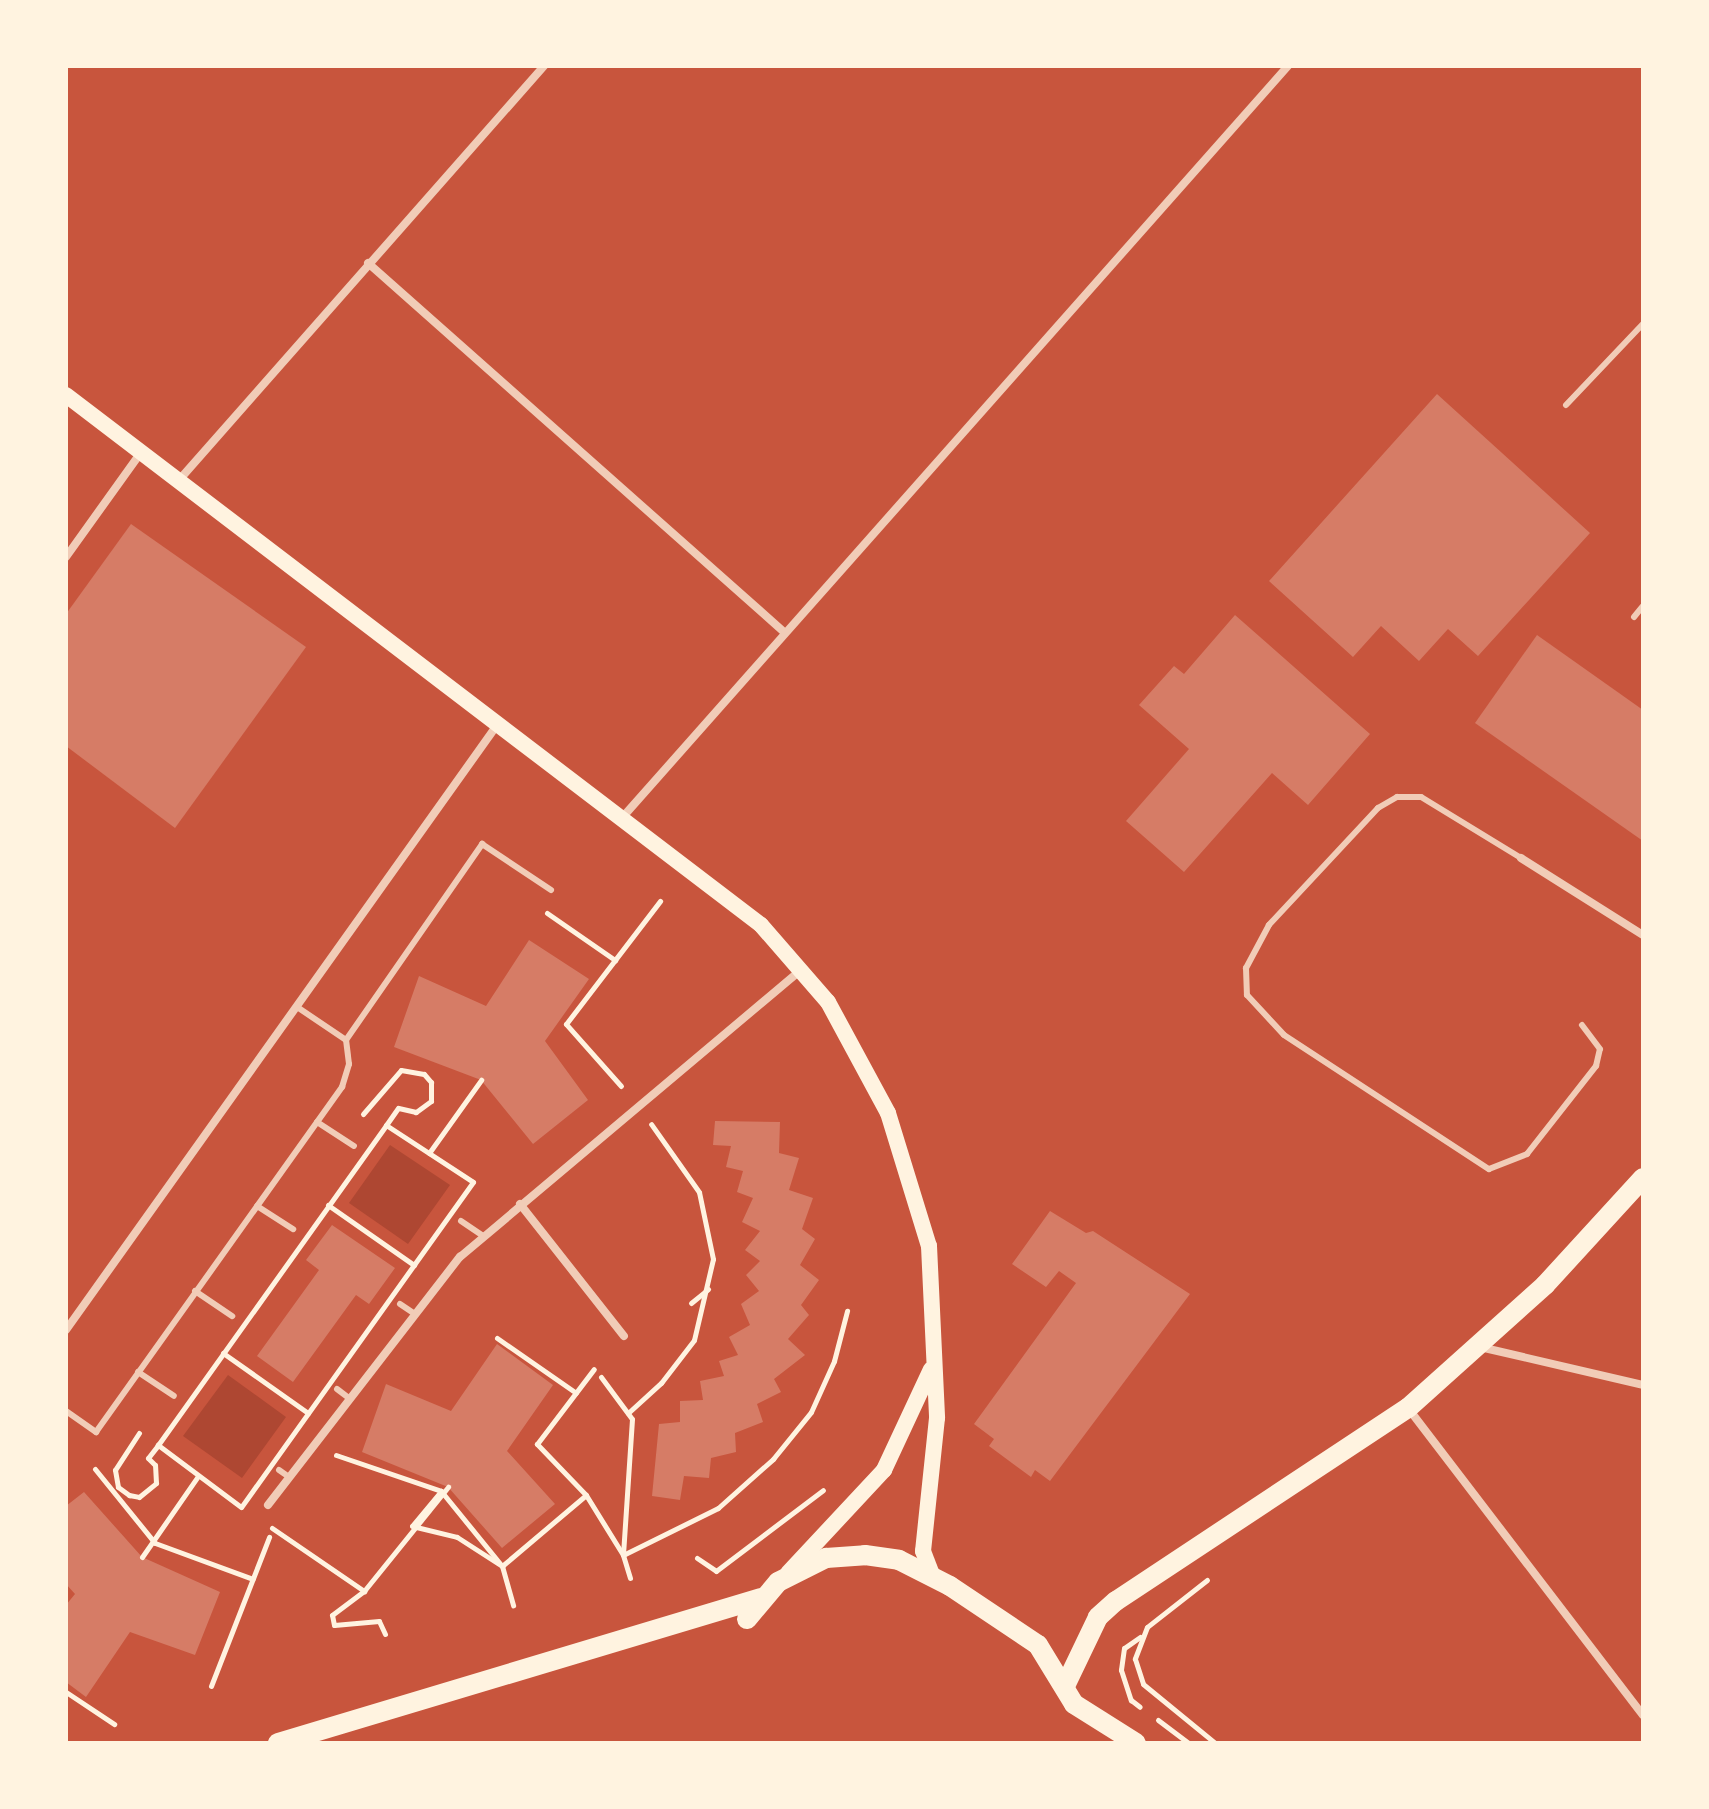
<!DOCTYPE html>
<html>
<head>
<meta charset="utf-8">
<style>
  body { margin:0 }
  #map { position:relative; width:1709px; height:1809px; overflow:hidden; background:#c8553d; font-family:Manrope,sans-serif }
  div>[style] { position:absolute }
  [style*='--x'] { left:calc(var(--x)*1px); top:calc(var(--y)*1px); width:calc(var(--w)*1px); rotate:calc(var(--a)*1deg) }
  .green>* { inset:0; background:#ae4732 }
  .building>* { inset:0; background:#d67c66 }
  .path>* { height:5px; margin:-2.5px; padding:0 2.5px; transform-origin:2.5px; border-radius:2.5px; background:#fff3e0 }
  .service>* { height:6px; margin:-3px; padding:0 3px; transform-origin:3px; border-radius:3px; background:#f1ccb7 }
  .minor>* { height:8px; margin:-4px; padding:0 4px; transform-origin:4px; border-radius:4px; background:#f1ccb7 }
  .secondary>* { height:16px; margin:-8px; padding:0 8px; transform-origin:8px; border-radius:8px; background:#fff3e0 }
  .primary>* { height:20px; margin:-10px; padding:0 10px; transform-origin:10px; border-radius:10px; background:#fff3e0 }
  span { translate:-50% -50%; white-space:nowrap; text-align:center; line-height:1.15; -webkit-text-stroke:6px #fff3e0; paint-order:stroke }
  .frame { position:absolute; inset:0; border:68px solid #fff3e0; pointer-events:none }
</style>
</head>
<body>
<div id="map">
  <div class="green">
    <i style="clip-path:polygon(390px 1145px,450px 1185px,408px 1244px,349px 1203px)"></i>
    <i style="clip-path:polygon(228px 1375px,286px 1417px,242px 1478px,183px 1436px)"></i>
  </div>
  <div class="building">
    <i style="clip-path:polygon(1437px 394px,1590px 533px,1478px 656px,1448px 629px,1419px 661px,1381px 626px,1353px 657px,1269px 581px)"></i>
    <i style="clip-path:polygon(131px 524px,306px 647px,175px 828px,66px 746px,66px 614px)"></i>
    <i style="clip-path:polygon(1235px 615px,1370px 734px,1308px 805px,1272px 773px,1184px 872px,1126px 821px,1189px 749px,1139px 705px,1174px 666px,1184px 674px)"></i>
    <i style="clip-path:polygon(1537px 635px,1643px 710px,1643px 841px,1475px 723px)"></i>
    <i style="clip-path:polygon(529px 940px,589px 979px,545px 1041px,588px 1100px,533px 1144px,481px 1080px,394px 1047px,419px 976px,486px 1006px)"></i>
    <i style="clip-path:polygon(715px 1121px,780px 1122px,779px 1153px,799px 1158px,789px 1190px,813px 1198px,802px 1229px,815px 1239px,800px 1265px,819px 1280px,801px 1305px,809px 1315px,788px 1339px,805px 1355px,774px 1379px,781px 1392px,757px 1404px,763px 1422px,735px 1433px,736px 1452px,711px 1458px,709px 1478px,684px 1476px,680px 1500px,652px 1496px,659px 1424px,680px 1422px,680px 1401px,703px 1400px,700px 1381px,724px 1376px,719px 1361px,738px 1355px,729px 1337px,750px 1325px,741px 1304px,759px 1291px,746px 1275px,760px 1261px,745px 1250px,760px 1231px,742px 1222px,753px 1198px,737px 1192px,743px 1171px,726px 1167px,731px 1146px,713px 1145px)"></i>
    <i style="clip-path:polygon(1050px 1211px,1086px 1233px,1093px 1231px,1190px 1294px,1050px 1481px,1035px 1470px,1031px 1477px,989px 1446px,994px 1439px,974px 1424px,1076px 1283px,1059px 1271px,1046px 1287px,1012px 1264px)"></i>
    <i style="clip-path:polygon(332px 1225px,395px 1268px,369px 1304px,356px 1295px,293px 1382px,257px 1356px,319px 1270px,306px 1260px)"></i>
    <i style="clip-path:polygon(497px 1344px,553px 1385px,507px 1451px,555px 1504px,502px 1548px,448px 1487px,362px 1452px,386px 1384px,451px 1411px)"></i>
    <i style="clip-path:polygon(84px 1492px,142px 1557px,220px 1592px,195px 1655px,130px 1632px,86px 1697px,66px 1682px,66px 1605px,75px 1594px,66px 1584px,66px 1506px)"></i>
  </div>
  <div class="path">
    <i style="--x:547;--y:913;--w:83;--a:34.7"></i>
    <i style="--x:621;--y:1086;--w:83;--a:-131.6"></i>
    <i style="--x:566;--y:1024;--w:155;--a:-52.6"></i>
    <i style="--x:363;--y:1114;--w:58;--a:-49.2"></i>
    <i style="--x:401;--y:1070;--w:23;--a:10"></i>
    <i style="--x:424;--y:1074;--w:11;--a:49"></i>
    <i style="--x:431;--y:1082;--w:19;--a:90"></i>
    <i style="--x:431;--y:1101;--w:19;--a:144"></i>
    <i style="--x:416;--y:1112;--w:18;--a:-167"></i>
    <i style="--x:398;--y:1108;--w:21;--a:125"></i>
    <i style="--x:386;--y:1125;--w:104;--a:33.2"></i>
    <i style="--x:473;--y:1182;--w:399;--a:125.5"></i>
    <i style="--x:241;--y:1507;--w:104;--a:-143.2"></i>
    <i style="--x:158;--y:1445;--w:393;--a:-54.5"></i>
    <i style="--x:429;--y:1153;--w:90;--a:-54.5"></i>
    <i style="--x:328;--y:1205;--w:105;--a:34.9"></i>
    <i style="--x:691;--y:1303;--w:22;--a:-39"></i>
    <i style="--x:497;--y:1338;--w:96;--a:34.8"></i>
    <i style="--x:223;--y:1353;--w:104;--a:35.2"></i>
    <i style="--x:601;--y:1377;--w:52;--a:53.6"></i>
    <i style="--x:632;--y:1419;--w:135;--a:93.8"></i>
    <i style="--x:628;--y:1413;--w:45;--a:-42.3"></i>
    <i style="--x:661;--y:1383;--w:54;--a:-52.5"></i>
    <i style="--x:694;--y:1340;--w:83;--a:-76.8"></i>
    <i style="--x:713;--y:1259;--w:68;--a:-101.8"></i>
    <i style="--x:699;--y:1192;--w:83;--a:-125.2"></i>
    <i style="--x:139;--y:1433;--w:44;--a:123"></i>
    <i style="--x:115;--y:1470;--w:17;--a:80"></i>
    <i style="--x:118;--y:1487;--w:14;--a:36"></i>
    <i style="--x:129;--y:1495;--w:10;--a:11"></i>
    <i style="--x:139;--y:1497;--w:22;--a:-39"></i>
    <i style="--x:156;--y:1483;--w:18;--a:-93"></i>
    <i style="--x:155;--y:1465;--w:10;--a:-135"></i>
    <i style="--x:148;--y:1458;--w:16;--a:-52"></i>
    <i style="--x:336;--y:1455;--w:111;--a:18.9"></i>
    <i style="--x:441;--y:1491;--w:97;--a:50.9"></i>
    <i style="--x:502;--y:1566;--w:41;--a:74.2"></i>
    <i style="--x:95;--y:1469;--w:95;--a:51"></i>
    <i style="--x:155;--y:1543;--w:104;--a:20.2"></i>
    <i style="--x:441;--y:1491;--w:45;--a:129.6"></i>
    <i style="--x:412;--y:1526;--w:46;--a:13.7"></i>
    <i style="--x:457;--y:1537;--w:54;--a:32.8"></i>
    <i style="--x:502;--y:1566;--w:110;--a:-40.2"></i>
    <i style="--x:586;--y:1495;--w:70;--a:58.3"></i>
    <i style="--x:623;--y:1555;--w:24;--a:73"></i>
    <i style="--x:586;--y:1495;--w:71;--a:-133.9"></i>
    <i style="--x:537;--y:1444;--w:94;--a:-52.8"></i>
    <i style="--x:272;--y:1528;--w:112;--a:34.4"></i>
    <i style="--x:623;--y:1555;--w:106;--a:-26.3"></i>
    <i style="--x:718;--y:1508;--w:74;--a:-41.7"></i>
    <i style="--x:773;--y:1459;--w:60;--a:-51"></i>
    <i style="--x:811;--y:1412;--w:56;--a:-65.7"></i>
    <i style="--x:834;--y:1361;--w:52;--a:-75.4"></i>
    <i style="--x:142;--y:1557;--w:98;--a:-55.3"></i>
    <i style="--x:697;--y:1558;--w:23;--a:34"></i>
    <i style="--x:716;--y:1571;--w:134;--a:-37.1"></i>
    <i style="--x:1207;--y:1580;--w:76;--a:141.9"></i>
    <i style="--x:1147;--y:1627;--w:34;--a:111"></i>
    <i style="--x:1135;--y:1659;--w:26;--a:72"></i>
    <i style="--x:1143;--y:1684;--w:93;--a:39.3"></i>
    <i style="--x:385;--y:1634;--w:14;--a:-115"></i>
    <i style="--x:379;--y:1621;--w:45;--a:174.9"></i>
    <i style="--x:334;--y:1625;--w:10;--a:-101"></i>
    <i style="--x:332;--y:1615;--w:40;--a:-37"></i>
    <i style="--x:364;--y:1591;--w:134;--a:-51.1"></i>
    <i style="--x:1140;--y:1637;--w:19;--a:145"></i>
    <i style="--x:1124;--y:1648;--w:22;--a:98"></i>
    <i style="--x:1121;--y:1670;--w:32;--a:72"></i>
    <i style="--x:1131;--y:1700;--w:11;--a:38"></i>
    <i style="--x:211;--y:1686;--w:160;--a:-68.7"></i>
    <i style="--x:66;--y:1692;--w:58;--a:33.7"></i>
    <i style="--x:1158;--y:1720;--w:39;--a:37"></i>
  </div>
  <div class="service">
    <i style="--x:1566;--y:405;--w:112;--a:-46.5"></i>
    <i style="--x:1634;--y:617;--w:14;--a:-51"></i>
    <i style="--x:1521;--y:858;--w:117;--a:-148.6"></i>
    <i style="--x:1421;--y:797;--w:24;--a:180"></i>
    <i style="--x:1397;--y:797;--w:22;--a:150"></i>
    <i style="--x:1378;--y:808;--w:160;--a:133"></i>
    <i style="--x:1269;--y:925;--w:49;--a:118.1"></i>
    <i style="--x:1246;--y:968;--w:27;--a:88"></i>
    <i style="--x:1247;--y:995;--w:54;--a:47.2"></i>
    <i style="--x:1284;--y:1035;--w:245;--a:33.2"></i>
    <i style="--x:1489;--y:1169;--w:41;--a:-21.5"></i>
    <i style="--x:1527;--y:1154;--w:112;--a:-51.9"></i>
    <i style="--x:1596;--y:1066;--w:17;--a:-77"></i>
    <i style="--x:1600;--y:1049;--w:30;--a:-127"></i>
    <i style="--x:346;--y:1040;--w:239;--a:-55.2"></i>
    <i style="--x:482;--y:844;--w:83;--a:33.7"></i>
    <i style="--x:317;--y:1122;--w:44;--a:33"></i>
    <i style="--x:257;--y:1206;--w:43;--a:32.6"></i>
    <i style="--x:461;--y:1221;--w:25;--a:34"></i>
    <i style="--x:195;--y:1291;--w:45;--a:34"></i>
    <i style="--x:400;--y:1304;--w:18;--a:34"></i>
    <i style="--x:138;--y:1372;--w:43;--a:33.7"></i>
    <i style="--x:337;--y:1389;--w:15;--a:37"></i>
    <i style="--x:66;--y:1411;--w:37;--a:35"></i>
    <i style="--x:96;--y:1432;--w:424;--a:-54.5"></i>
    <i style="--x:342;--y:1087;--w:24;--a:-73"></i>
    <i style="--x:349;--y:1064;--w:24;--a:-97"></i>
    <i style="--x:346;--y:1040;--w:59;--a:-146"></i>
    <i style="--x:279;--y:1470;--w:12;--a:35"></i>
  </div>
  <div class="minor">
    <i style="--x:368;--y:263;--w:556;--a:41.57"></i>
    <i style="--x:180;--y:479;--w:551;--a:-48.61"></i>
    <i style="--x:66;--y:557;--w:130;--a:-54.4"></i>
    <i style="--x:621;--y:819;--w:1006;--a:-48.47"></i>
    <i style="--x:1521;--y:858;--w:144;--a:32.3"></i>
    <i style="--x:520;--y:1204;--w:168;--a:51.8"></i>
    <i style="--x:66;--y:1330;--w:743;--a:-54.53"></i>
    <i style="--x:1480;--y:1347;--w:167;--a:13.1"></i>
    <i style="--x:1408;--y:1408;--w:387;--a:52.6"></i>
    <i style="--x:268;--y:1505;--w:314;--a:-52.3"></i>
    <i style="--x:460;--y:1257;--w:447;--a:-40.1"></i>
  </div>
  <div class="secondary">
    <i style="--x:66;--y:395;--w:874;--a:37.33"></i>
    <i style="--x:761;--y:925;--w:102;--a:49"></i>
    <i style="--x:828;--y:1002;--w:126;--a:61.6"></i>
    <i style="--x:888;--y:1113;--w:139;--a:72.9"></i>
    <i style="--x:929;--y:1246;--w:172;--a:87.3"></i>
    <i style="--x:937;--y:1418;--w:134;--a:96"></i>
    <i style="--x:923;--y:1551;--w:28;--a:69"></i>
    <i style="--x:788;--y:1573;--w:141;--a:-47"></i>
    <i style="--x:884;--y:1470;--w:111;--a:-65"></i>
  </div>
  <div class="primary">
    <i style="--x:747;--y:1619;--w:48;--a:-50"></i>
    <i style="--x:778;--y:1582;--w:54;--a:-26.6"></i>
    <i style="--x:826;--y:1558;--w:39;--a:-4"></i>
    <i style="--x:865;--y:1555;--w:34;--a:8"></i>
    <i style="--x:899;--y:1560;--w:57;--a:27"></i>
    <i style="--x:950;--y:1586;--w:106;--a:33.8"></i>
    <i style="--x:1038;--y:1645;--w:69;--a:58.6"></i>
    <i style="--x:1074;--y:1704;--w:73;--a:32.2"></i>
    <i style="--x:1065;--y:1686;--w:76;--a:-64.4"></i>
    <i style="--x:1098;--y:1617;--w:24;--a:-42"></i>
    <i style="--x:1116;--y:1601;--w:350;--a:-33.5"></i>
    <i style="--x:1408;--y:1408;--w:184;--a:-41.9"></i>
    <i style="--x:1545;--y:1285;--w:145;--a:-47.5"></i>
    <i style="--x:278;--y:1743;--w:504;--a:-16.71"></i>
  </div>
  <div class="frame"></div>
</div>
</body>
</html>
